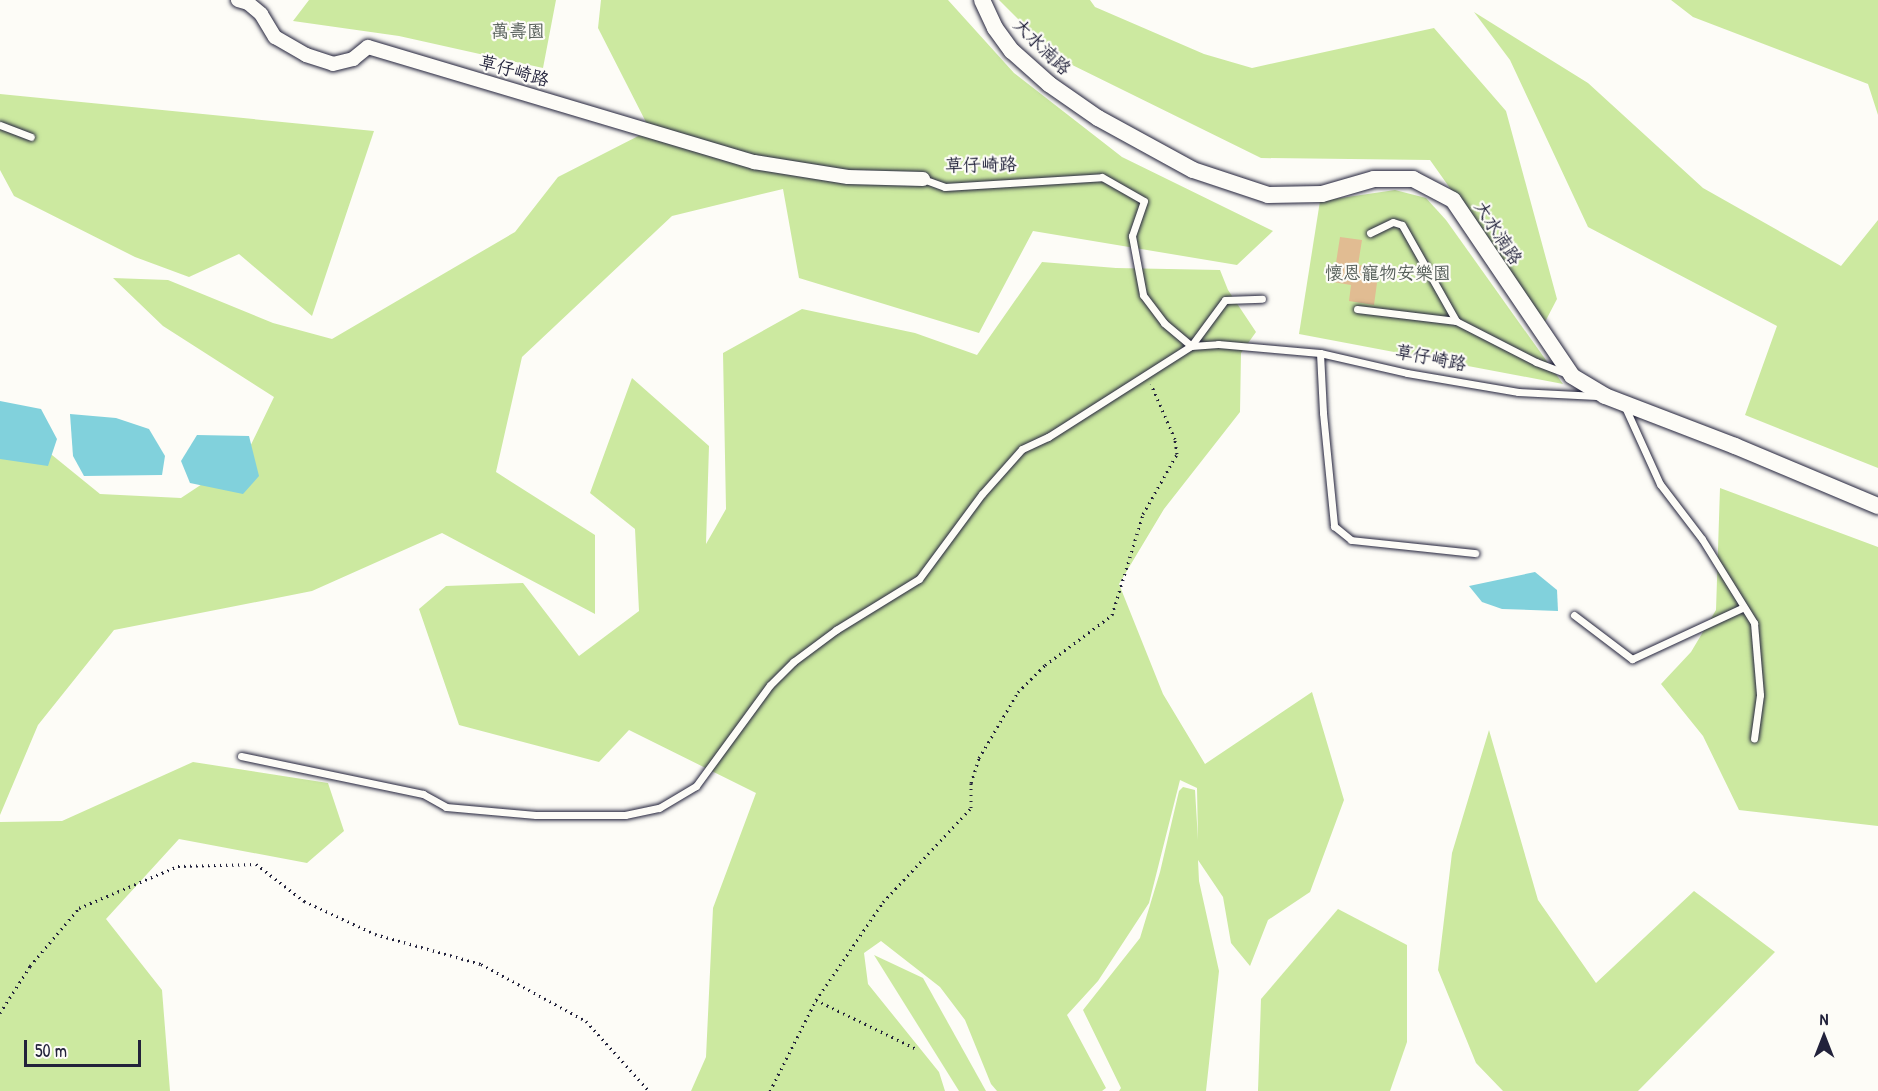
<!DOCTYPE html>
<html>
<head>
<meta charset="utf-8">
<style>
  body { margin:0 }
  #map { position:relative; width:1878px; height:1091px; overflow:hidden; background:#fdfcf7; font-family:"Patrick Hand","LXGW WenKai TC",sans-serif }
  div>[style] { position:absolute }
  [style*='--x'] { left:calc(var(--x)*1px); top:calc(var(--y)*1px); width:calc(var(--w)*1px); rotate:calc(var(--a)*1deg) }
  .green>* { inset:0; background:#cce9a0 }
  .water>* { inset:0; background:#81d1dc }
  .building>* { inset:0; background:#e1bc92 }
  .path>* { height:3px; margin-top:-1.5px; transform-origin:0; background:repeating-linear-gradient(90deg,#22223b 0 1.5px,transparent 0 6px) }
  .roads { filter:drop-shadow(0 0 2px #22223b) drop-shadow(0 0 2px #22223b) }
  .service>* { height:7px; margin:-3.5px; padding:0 3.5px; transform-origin:3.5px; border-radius:3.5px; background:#fdfcf7 }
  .minor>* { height:14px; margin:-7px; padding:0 7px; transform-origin:7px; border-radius:7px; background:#fdfcf7 }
  .tertiary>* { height:16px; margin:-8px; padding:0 8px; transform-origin:8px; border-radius:8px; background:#fdfcf7 }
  span { translate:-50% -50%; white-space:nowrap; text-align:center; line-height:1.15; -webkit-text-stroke:4.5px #fdfcf7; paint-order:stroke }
  .park-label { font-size:18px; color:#555e59 }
  .street-label { font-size:18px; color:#22223b }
  .north { position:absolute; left:1794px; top:1007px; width:60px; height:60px; -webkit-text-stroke:4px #fdfcf7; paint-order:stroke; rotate:0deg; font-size:16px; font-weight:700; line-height:24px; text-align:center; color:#22223b }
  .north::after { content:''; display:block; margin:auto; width:21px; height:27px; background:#22223b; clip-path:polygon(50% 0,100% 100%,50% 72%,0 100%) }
  .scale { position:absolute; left:24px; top:1040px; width:117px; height:27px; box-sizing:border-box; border:3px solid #22223b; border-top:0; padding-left:8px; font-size:18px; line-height:21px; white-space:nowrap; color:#22223b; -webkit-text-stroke:4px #fdfcf7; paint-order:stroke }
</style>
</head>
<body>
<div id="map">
  <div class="green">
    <i style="clip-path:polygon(309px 0,556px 0,543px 68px,399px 36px,293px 21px)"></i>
    <i style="clip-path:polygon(601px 0,948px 0,1014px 73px,1122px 157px,1273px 231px,1237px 265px,1033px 231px,979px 333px,799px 278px,783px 189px,672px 216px,522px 357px,496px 472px,595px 535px,595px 614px,442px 533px,312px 591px,114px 630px,38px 725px,0 815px,0 442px,52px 455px,100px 494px,181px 498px,246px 455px,274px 397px,163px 326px,113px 278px,168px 280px,273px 323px,332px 339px,515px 232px,558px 177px,650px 130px,598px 28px)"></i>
    <i style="clip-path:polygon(999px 0,1090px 0,1095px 7px,1204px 54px,1252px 68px,1434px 28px,1506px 111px,1557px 299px,1545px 322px,1430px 160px,1261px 158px,1056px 57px)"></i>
    <i style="clip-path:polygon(1671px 0,1878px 0,1878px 115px,1868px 84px,1693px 17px)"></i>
    <i style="clip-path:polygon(1474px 12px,1588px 83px,1703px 188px,1841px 266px,1878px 220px,1878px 468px,1745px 415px,1777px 326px,1588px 227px,1510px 60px)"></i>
    <i style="clip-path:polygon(0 94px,374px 131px,312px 316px,239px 254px,189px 277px,135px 257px,14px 196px,0 170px)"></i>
    <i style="clip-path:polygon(1395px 190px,1426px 198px,1446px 220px,1563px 384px,1299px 334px,1320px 201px)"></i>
    <i style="clip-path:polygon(1042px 262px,1116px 268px,1220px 270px,1228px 290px,1256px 332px,1241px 353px,1240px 412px,1164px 509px,1119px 584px,1163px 694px,1205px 764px,1312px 692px,1344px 800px,1310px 892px,1268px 920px,1250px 966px,1231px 943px,1223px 897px,1198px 860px,1199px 881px,1219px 971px,1206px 1091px,1119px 1091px,1121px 1088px,1083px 1010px,1140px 938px,1160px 872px,1179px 791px,1183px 787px,1195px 790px,1198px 840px,1197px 788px,1180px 780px,1149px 903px,1098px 981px,1067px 1015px,1106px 1088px,1102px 1091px,997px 1091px,991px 1084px,965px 1020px,940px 987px,881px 941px,864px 953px,868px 984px,939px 1072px,945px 1091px,691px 1091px,706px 1057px,713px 908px,756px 793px,629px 730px,599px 762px,459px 725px,419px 609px,446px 586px,523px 583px,579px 656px,639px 611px,635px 529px,590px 493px,632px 378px,709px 446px,706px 544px,726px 509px,723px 353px,802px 309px,915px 333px,977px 355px)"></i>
    <i style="clip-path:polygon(1720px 488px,1878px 547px,1878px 826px,1739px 810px,1703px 736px,1661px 684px,1691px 652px,1716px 610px)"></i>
    <i style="clip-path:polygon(1489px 730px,1538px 900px,1596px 983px,1694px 891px,1775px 952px,1638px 1091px,1503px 1091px,1476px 1063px,1438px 970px,1452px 853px)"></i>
    <i style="clip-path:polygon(193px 762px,328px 783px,344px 831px,307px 863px,179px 839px,106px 919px,162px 990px,170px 1091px,0 1091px,0 822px,62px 821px)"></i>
    <i style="clip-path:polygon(1338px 909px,1407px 945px,1407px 1042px,1390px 1091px,1258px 1091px,1261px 999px)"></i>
    <i style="clip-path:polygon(874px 955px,923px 978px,986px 1091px,959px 1091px)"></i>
  </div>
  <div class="water">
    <i style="clip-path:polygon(0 401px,41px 409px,57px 439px,48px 466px,0 459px)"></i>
    <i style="clip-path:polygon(70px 414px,116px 418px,149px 429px,165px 456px,162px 475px,84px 476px,73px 456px)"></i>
    <i style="clip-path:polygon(197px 435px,249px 436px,259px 476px,243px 494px,190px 483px,181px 461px)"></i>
    <i style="clip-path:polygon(1535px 572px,1557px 590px,1558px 611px,1502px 609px,1482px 602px,1469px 586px)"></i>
  </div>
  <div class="building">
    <i style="clip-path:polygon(1340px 237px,1362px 240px,1358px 265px,1379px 268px,1374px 305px,1349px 301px,1351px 285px,1333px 282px)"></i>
  </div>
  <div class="path">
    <i style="--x:816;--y:1000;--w:110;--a:25.9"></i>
    <i style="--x:0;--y:1013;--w:56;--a:-57.4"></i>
    <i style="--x:30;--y:966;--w:76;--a:-49.8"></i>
    <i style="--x:79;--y:908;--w:108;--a:-23"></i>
    <i style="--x:178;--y:866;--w:78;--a:-1.5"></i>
    <i style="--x:256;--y:864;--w:61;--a:37.6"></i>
    <i style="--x:304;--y:901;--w:78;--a:24.9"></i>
    <i style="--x:375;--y:934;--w:110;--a:15.8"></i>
    <i style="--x:481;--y:964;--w:119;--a:28.5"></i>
    <i style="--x:586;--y:1021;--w:94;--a:48"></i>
    <i style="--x:770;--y:1091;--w:102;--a:-63.2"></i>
    <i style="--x:816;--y:1000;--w:119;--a:-55.6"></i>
    <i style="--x:883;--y:902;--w:129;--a:-46.9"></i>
    <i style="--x:971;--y:808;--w:25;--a:-90"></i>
    <i style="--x:971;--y:783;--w:26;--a:-72"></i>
    <i style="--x:979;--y:758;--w:77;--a:-59.4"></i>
    <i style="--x:1018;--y:692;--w:38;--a:-45"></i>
    <i style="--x:1045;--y:665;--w:84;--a:-36.7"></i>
    <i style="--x:1112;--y:615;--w:106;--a:-72.9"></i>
    <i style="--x:1143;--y:514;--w:69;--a:-60.5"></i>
    <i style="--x:1177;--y:454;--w:15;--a:-98"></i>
    <i style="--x:1175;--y:439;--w:60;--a:-113.6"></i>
  </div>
  <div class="roads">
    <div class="service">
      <i style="--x:0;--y:125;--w:33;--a:21"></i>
      <i style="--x:923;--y:179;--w:23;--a:20"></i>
      <i style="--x:945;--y:187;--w:157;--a:-3.6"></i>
      <i style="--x:1102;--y:177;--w:48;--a:29.7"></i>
      <i style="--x:1144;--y:201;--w:37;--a:109"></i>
      <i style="--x:1132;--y:236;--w:60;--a:79.4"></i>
      <i style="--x:1143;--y:295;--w:35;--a:53"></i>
      <i style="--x:1164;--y:323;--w:35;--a:40"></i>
      <i style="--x:1191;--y:346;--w:27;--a:-4"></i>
      <i style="--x:1218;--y:344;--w:102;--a:5"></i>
      <i style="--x:1320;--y:353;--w:89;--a:12.9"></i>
      <i style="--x:1407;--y:373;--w:113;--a:9.7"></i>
      <i style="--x:1518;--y:392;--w:79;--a:2.9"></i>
      <i style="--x:1370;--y:233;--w:25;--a:-26"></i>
      <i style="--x:1393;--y:222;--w:9;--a:18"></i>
      <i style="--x:1402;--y:225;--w:110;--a:60.6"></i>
      <i style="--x:1357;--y:309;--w:100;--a:6.9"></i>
      <i style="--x:1456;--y:321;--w:90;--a:27.1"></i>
      <i style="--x:1536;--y:362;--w:33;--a:21"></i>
      <i style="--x:1320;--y:353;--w:60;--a:87.1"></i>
      <i style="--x:1323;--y:413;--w:114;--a:84.4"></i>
      <i style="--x:1334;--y:526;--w:22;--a:39"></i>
      <i style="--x:1351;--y:540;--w:125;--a:6"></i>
      <i style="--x:1625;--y:407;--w:85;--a:65.6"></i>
      <i style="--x:1660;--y:484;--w:69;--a:52.6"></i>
      <i style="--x:1702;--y:539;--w:99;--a:58.2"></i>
      <i style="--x:1754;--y:623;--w:72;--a:85.2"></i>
      <i style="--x:1760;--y:695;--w:44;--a:97.8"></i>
      <i style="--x:1574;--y:615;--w:73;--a:37.2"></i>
      <i style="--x:1632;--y:659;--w:123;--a:-24.9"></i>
      <i style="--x:241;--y:756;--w:186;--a:11.8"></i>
      <i style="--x:423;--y:794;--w:26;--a:29"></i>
      <i style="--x:446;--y:807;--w:90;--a:5.1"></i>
      <i style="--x:536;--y:815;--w:89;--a:0"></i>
      <i style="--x:625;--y:815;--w:35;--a:-12"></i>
      <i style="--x:659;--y:808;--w:43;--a:-30.7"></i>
      <i style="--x:696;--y:786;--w:125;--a:-53.8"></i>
      <i style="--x:770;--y:685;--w:33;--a:-45"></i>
      <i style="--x:793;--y:662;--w:54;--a:-36.7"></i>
      <i style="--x:836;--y:630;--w:97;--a:-31.6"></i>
      <i style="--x:919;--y:579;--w:106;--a:-53.5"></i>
      <i style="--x:982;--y:494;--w:60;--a:-48.4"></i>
      <i style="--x:1022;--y:449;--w:29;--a:-25"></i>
      <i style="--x:1048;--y:437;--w:169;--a:-32.5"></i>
      <i style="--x:1191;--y:346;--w:57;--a:-53.5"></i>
      <i style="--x:1225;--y:300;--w:37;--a:-2"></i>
    </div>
    <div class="minor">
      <i style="--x:238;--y:0;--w:10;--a:17"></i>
      <i style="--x:248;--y:3;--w:17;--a:40"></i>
      <i style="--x:261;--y:14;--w:27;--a:59"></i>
      <i style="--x:275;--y:37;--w:36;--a:30"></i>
      <i style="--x:306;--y:55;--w:28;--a:18"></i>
      <i style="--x:333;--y:64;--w:21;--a:-14"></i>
      <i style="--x:353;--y:59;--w:19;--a:-39"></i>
      <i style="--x:368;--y:47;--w:403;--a:16.6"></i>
      <i style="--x:754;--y:162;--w:95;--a:9.1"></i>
      <i style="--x:848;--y:177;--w:75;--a:1.5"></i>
    </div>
    <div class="tertiary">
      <i style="--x:982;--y:0;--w:31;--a:65"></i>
      <i style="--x:995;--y:28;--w:29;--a:54"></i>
      <i style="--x:1012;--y:51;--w:50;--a:41.7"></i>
      <i style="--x:1049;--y:84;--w:60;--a:34.8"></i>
      <i style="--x:1098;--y:118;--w:108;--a:28.7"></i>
      <i style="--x:1193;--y:170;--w:79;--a:18.4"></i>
      <i style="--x:1268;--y:195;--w:54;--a:-1.1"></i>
      <i style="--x:1322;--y:194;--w:54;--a:-16.1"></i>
      <i style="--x:1374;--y:179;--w:39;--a:0"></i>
      <i style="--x:1413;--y:179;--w:45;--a:27.7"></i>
      <i style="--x:1453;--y:200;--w:212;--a:55.9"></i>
      <i style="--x:1572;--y:376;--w:39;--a:31"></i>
      <i style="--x:1605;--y:396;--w:139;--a:21"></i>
      <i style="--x:1735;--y:446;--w:155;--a:22.8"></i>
    </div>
  </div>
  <div class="park-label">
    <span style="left:518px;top:31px">萬壽園</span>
    <span style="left:1388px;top:273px">懷恩寵物安樂園</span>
  </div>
  <div class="street-label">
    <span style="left:1042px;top:47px;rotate:44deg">大水湳路</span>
    <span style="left:514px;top:71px;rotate:16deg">草仔崎路</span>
    <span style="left:981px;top:165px;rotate:-1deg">草仔崎路</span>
    <span style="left:1498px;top:233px;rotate:57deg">大水湳路</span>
    <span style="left:1431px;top:358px;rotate:11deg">草仔崎路</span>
  </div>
  <div class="north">N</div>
  <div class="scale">50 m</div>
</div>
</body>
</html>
